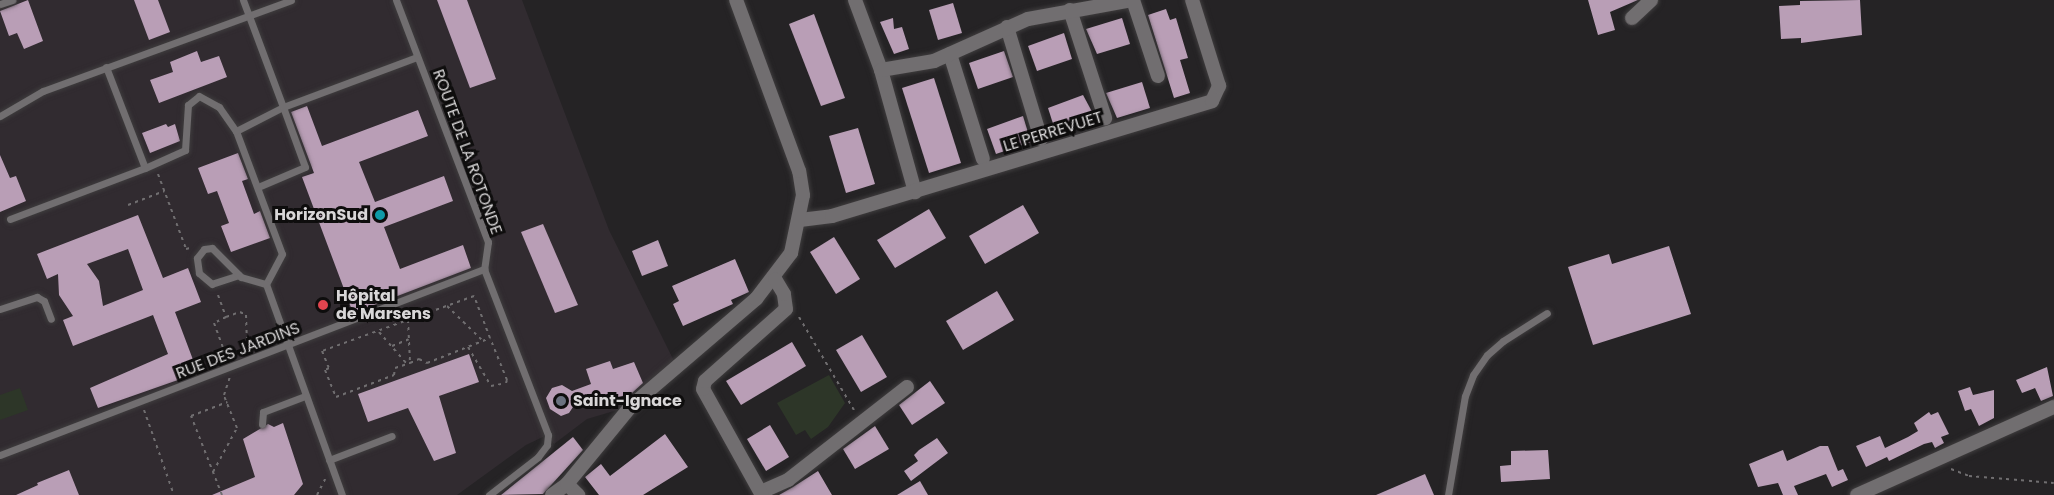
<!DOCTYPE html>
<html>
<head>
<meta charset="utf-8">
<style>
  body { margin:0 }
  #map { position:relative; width:2054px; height:495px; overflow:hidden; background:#252325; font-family:Poppins,sans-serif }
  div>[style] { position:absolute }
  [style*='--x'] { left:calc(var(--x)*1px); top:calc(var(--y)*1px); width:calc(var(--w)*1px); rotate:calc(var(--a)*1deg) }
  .built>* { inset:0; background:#312b30 }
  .green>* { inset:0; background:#2d3628 }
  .building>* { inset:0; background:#b99eb6 }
  .path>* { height:2px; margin-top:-1px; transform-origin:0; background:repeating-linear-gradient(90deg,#706e70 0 3px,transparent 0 7.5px) }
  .roads { filter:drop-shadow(0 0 2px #3f3d3e) drop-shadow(0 0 2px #3f3d3e) }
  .service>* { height:7px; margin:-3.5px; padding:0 3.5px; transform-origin:3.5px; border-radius:3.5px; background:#716e70 }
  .minor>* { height:14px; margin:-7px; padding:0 7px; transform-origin:7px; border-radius:7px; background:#716e70 }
  .dots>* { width:16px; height:16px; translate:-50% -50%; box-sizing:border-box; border:3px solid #0e0d0d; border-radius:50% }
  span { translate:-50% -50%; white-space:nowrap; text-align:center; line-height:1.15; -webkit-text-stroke:6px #0e0d0d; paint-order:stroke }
  .street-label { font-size:16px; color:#d9d7d8 }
  .poi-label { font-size:16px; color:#d9d7d8; font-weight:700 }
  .right { translate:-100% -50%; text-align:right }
  .left { translate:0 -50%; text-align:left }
</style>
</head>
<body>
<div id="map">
  <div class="built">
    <i style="clip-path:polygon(0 0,522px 0,609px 230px,676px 365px,631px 406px,587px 419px,554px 444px,547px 435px,526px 445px,457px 495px,0 495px)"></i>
  </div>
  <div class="green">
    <i style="clip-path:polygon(829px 375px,845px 403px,828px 427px,811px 439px,805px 430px,796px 435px,777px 403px)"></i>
    <i style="clip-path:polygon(20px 388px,28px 410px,0 420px,0 395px)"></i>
  </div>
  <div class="building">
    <i style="clip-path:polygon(28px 0,43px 41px,24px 49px,17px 33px,9px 36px,0 11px)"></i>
    <i style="clip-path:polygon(134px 0,158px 0,170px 32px,149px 40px)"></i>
    <i style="clip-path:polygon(437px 0,467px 0,496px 79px,470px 88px)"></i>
    <i style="clip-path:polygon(1588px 0,1638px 0,1610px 12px,1615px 30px,1598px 35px)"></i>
    <i style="clip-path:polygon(1860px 0,1862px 35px,1801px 43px,1801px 38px,1781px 39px,1779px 6px,1800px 5px,1800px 1px)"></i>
    <i style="clip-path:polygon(953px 3px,962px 33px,938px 40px,929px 10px)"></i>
    <i style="clip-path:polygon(1166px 9px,1170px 20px,1176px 18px,1188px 58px,1180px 60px,1190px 93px,1174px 98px,1148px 15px)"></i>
    <i style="clip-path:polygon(814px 14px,845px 98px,821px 106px,789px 24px)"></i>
    <i style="clip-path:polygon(893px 18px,894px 29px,902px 27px,909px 49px,894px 54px,880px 22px)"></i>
    <i style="clip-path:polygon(1122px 18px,1130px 44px,1097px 54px,1086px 29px)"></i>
    <i style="clip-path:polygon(1064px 33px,1072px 59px,1037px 71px,1028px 46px)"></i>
    <i style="clip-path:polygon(197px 51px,201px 62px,219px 56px,227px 77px,159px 103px,150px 80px,173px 72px,170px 62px)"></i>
    <i style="clip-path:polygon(1004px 51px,1013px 77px,978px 89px,969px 63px)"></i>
    <i style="clip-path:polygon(934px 78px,961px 163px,929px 173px,902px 88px)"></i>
    <i style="clip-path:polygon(1142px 82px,1150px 108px,1117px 118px,1106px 93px)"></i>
    <i style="clip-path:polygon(1083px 95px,1096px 119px,1056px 133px,1048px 108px)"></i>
    <i style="clip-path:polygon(307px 106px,322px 146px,418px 110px,428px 136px,359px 162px,375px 202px,444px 176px,453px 201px,384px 227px,400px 269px,463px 245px,471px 268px,353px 313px,302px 177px,314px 173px,291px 112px)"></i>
    <i style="clip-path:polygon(1023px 116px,1031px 142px,996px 154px,987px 129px)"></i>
    <i style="clip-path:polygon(166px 124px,168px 127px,175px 124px,180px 141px,150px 153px,142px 133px)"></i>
    <i style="clip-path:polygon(858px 128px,875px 184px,846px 193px,829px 136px)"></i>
    <i style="clip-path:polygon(238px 153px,248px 179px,242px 181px,254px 214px,260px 211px,270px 238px,231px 252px,221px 226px,229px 223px,217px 191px,208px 194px,198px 168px)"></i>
    <i style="clip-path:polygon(0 155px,10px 178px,16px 176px,26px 201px,0 212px)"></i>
    <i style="clip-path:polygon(1023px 205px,1039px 233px,985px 264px,969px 236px)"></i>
    <i style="clip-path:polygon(929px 209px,946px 238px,895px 268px,877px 240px)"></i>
    <i style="clip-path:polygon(evenodd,138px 215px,163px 278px,188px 268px,201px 302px,175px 312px,198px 373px,98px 408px,90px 388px,168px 354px,153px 315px,73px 346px,63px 320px,73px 316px,59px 295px,58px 274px,47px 279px,37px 254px,138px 215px,128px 249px,143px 290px,103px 306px,99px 281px,87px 264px,128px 249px)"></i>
    <i style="clip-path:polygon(543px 224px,578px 305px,555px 313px,521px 232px)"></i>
    <i style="clip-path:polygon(834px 237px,860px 279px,836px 294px,810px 252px)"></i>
    <i style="clip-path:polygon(658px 240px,668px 266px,642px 276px,632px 251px)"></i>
    <i style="clip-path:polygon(1669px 246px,1691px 314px,1593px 345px,1568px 267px,1609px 254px,1612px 264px)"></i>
    <i style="clip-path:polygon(735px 259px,749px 292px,731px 300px,733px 304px,683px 326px,673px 304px,679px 301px,672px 286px)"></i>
    <i style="clip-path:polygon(997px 291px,1014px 320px,963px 350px,946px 321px)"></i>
    <i style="clip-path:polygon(862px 335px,887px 377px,861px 392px,836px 350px)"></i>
    <i style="clip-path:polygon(792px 342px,806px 366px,741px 405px,726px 381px)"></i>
    <i style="clip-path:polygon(469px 354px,479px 382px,439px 396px,456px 453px,434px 461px,408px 408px,368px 422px,358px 394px)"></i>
    <i style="clip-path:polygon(610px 361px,613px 369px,634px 362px,643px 383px,632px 393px,596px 404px,594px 398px,575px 404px,569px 413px,561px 416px,550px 409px,546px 398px,552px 388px,562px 385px,572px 391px,591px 384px,586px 369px)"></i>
    <i style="clip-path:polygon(2047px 367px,2053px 396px,2041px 401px,2035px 388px,2022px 393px,2016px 380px)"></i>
    <i style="clip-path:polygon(930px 381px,945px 403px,912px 425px,899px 405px)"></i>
    <i style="clip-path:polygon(1970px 387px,1973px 395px,1994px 390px,1994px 418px,1979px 426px,1971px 409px,1965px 411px,1958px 391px)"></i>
    <i style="clip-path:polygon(1929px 412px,1931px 415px,1938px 412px,1949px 434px,1941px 437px,1944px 443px,1935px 448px,1932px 442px,1924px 444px,1889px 461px,1887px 457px,1866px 467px,1856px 446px,1880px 436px,1885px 448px,1908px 437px,1918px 431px,1914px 423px)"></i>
    <i style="clip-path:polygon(283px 423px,303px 484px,294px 495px,212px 495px,255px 477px,243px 439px,268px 424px,274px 427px)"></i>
    <i style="clip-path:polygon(770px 425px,789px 457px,766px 471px,747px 439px)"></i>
    <i style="clip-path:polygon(875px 426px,889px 449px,855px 469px,843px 449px)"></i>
    <i style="clip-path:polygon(665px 434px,688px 467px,643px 495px,599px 495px,585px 477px,601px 464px,610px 476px)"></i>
    <i style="clip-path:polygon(573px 437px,583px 450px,543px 494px,501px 495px)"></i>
    <i style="clip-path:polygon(937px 438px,948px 453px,911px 481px,904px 471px,918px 461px,914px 455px,919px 450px)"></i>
    <i style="clip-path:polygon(1820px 446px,1828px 446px,1838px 471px,1843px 469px,1848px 480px,1832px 487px,1826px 474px,1794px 486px,1798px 495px,1783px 495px,1778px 483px,1758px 487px,1749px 464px,1783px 450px,1787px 461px)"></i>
    <i style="clip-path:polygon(1548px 450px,1550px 479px,1501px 482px,1500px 466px,1511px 465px,1511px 451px)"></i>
    <i style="clip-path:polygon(69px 470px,79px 495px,16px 495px,38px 485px,37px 483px)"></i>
    <i style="clip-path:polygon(818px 471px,832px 495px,779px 495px,793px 487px)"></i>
    <i style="clip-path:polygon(1425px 474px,1434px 495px,1376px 495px)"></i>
    <i style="clip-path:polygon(920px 481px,928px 495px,897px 495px)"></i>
  </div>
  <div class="path">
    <i style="--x:158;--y:174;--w:80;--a:69.5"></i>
    <i style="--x:186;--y:249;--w:4;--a:-14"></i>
    <i style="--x:128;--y:205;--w:39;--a:-21"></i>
    <i style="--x:218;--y:295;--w:23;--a:70"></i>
    <i style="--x:226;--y:317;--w:13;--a:153"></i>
    <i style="--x:214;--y:323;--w:37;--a:70"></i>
    <i style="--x:447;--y:306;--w:50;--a:44.2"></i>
    <i style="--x:226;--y:317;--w:15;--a:-20"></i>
    <i style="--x:240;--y:312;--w:7;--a:27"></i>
    <i style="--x:246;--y:315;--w:33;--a:88"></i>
    <i style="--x:799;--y:317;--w:108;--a:59.4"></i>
    <i style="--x:408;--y:320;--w:43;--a:87.3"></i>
    <i style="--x:379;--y:332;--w:43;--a:48.8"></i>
    <i style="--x:392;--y:346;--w:18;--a:-22"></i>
    <i style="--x:468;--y:347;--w:45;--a:59.5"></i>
    <i style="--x:491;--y:386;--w:15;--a:-11"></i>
    <i style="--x:506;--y:383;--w:3;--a:-72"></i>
    <i style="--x:507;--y:380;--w:45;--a:-112"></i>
    <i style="--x:490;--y:338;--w:45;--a:-110.9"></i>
    <i style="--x:474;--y:296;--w:162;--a:160.1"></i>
    <i style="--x:322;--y:351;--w:18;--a:68"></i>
    <i style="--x:329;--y:368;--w:4;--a:153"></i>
    <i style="--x:325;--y:370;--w:29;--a:68"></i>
    <i style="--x:336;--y:397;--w:62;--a:-20.8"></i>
    <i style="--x:394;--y:375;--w:7;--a:-82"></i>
    <i style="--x:395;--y:368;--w:16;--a:-18"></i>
    <i style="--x:410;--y:363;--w:10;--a:-24"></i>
    <i style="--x:419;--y:359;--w:9;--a:27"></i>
    <i style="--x:427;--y:363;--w:68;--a:-21.6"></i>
    <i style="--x:144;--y:410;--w:90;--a:70.6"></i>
    <i style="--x:1951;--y:469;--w:19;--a:21"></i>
    <i style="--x:1969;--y:476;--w:85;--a:4.7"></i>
    <i style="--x:213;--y:472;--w:50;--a:-61.4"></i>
    <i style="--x:237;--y:428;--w:35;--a:-112"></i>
    <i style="--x:224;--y:395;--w:19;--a:-72"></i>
    <i style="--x:222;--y:495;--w:85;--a:-111.4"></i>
    <i style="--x:191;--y:416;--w:39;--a:-21"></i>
    <i style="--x:317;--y:495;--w:18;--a:-63"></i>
  </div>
  <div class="roads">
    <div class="service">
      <i style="--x:243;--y:0;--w:114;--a:69.5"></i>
      <i style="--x:283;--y:107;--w:53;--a:152.9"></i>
      <i style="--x:236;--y:131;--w:131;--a:69.5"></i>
      <i style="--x:282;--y:254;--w:34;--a:118"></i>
      <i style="--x:266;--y:284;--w:224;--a:70.2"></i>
      <i style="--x:396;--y:0;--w:259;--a:69.2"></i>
      <i style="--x:488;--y:242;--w:27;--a:98"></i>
      <i style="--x:484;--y:269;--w:178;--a:68.9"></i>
      <i style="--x:548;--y:435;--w:10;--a:96"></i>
      <i style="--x:547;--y:445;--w:15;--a:127"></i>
      <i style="--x:538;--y:457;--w:62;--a:142.2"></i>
      <i style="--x:0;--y:4;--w:13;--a:-18"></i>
      <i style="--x:106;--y:67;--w:108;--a:68.9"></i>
      <i style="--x:145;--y:168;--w:44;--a:-24.2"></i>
      <i style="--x:185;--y:150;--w:45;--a:-86.2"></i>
      <i style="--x:188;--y:105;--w:14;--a:-39"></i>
      <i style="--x:199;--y:96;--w:23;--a:29"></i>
      <i style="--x:219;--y:107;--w:29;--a:55"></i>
      <i style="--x:0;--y:116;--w:50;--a:-30.2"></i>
      <i style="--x:43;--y:91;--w:264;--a:-20.1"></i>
      <i style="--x:258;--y:187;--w:51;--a:-23.1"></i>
      <i style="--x:305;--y:167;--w:64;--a:-110.1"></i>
      <i style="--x:283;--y:107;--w:143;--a:-20.5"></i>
      <i style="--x:10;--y:219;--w:144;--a:-20.7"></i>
      <i style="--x:239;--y:275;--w:28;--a:162"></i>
      <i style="--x:212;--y:284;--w:17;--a:-140"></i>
      <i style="--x:199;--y:273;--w:15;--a:-98"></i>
      <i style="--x:197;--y:258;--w:11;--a:-52"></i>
      <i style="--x:204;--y:249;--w:8;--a:-7"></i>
      <i style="--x:212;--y:248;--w:41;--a:45"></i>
      <i style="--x:241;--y:277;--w:26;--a:16"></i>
      <i style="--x:0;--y:309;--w:39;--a:-18"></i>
      <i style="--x:37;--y:297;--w:8;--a:30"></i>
      <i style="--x:44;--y:301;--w:19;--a:69"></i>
      <i style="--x:262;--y:424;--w:12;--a:-85"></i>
      <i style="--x:263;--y:412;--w:45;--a:-20.9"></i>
      <i style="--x:0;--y:455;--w:519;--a:-21.02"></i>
      <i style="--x:329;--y:460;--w:67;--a:-20.9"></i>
      <i style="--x:1448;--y:495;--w:100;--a:-80.3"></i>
      <i style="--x:1465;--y:396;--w:22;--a:-69"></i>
      <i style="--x:1473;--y:375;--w:24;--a:-55"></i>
      <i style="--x:1487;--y:355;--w:21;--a:-41"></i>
      <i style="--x:1503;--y:341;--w:52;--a:-32.5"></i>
    </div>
    <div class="minor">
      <i style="--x:855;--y:0;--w:75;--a:69.6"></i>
      <i style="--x:881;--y:70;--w:127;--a:74.4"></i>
      <i style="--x:1070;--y:10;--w:114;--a:72"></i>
      <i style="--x:1632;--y:18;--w:26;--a:-43"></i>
      <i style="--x:1007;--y:27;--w:117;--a:73.1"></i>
      <i style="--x:950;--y:54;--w:110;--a:72.6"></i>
      <i style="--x:881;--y:70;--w:54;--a:-9.6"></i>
      <i style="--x:934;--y:61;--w:103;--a:-24.1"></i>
      <i style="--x:1028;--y:19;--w:107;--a:-10.3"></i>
      <i style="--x:1133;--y:0;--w:80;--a:71.8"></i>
      <i style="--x:800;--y:220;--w:32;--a:-7"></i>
      <i style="--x:832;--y:216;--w:397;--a:-16.8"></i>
      <i style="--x:1212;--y:101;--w:17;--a:-65"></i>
      <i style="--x:1219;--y:86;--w:90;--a:-107.4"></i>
      <i style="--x:567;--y:484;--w:16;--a:45"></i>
      <i style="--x:761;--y:492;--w:30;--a:-24"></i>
      <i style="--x:788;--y:480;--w:151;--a:-38"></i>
      <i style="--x:552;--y:495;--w:19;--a:-36"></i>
      <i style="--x:567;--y:484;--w:101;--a:-50.6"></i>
      <i style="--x:631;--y:406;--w:165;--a:-40.6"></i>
      <i style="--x:756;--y:299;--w:58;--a:-52.7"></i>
      <i style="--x:791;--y:253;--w:59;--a:-78.3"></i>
      <i style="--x:803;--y:195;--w:24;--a:-99"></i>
      <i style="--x:799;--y:171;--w:182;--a:-110.2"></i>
      <i style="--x:762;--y:495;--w:121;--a:-119.1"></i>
      <i style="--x:703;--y:389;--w:8;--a:-76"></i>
      <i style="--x:705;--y:381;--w:108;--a:-41.6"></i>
      <i style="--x:786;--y:309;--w:15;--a:-98"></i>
      <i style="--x:784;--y:294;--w:17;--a:-121"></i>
      <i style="--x:1857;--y:495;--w:216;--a:-24.1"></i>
    </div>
  </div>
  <div class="dots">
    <i style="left:380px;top:215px;background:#0f9aa8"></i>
    <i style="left:323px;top:305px;background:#e0444e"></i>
    <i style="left:561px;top:401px;background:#6b7280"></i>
  </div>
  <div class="street-label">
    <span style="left:1053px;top:132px;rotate:-17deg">LE PERREVUET</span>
    <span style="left:467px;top:152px;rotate:70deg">ROUTE DE LA ROTONDE</span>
    <span style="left:238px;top:351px;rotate:-21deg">RUE DES JARDINS</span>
  </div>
  <div class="poi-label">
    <span class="right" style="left:368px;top:215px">HorizonSud</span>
    <span class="left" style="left:336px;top:305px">Hôpital<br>de Marsens</span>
    <span class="left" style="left:573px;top:401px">Saint-Ignace</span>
  </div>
</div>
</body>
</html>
